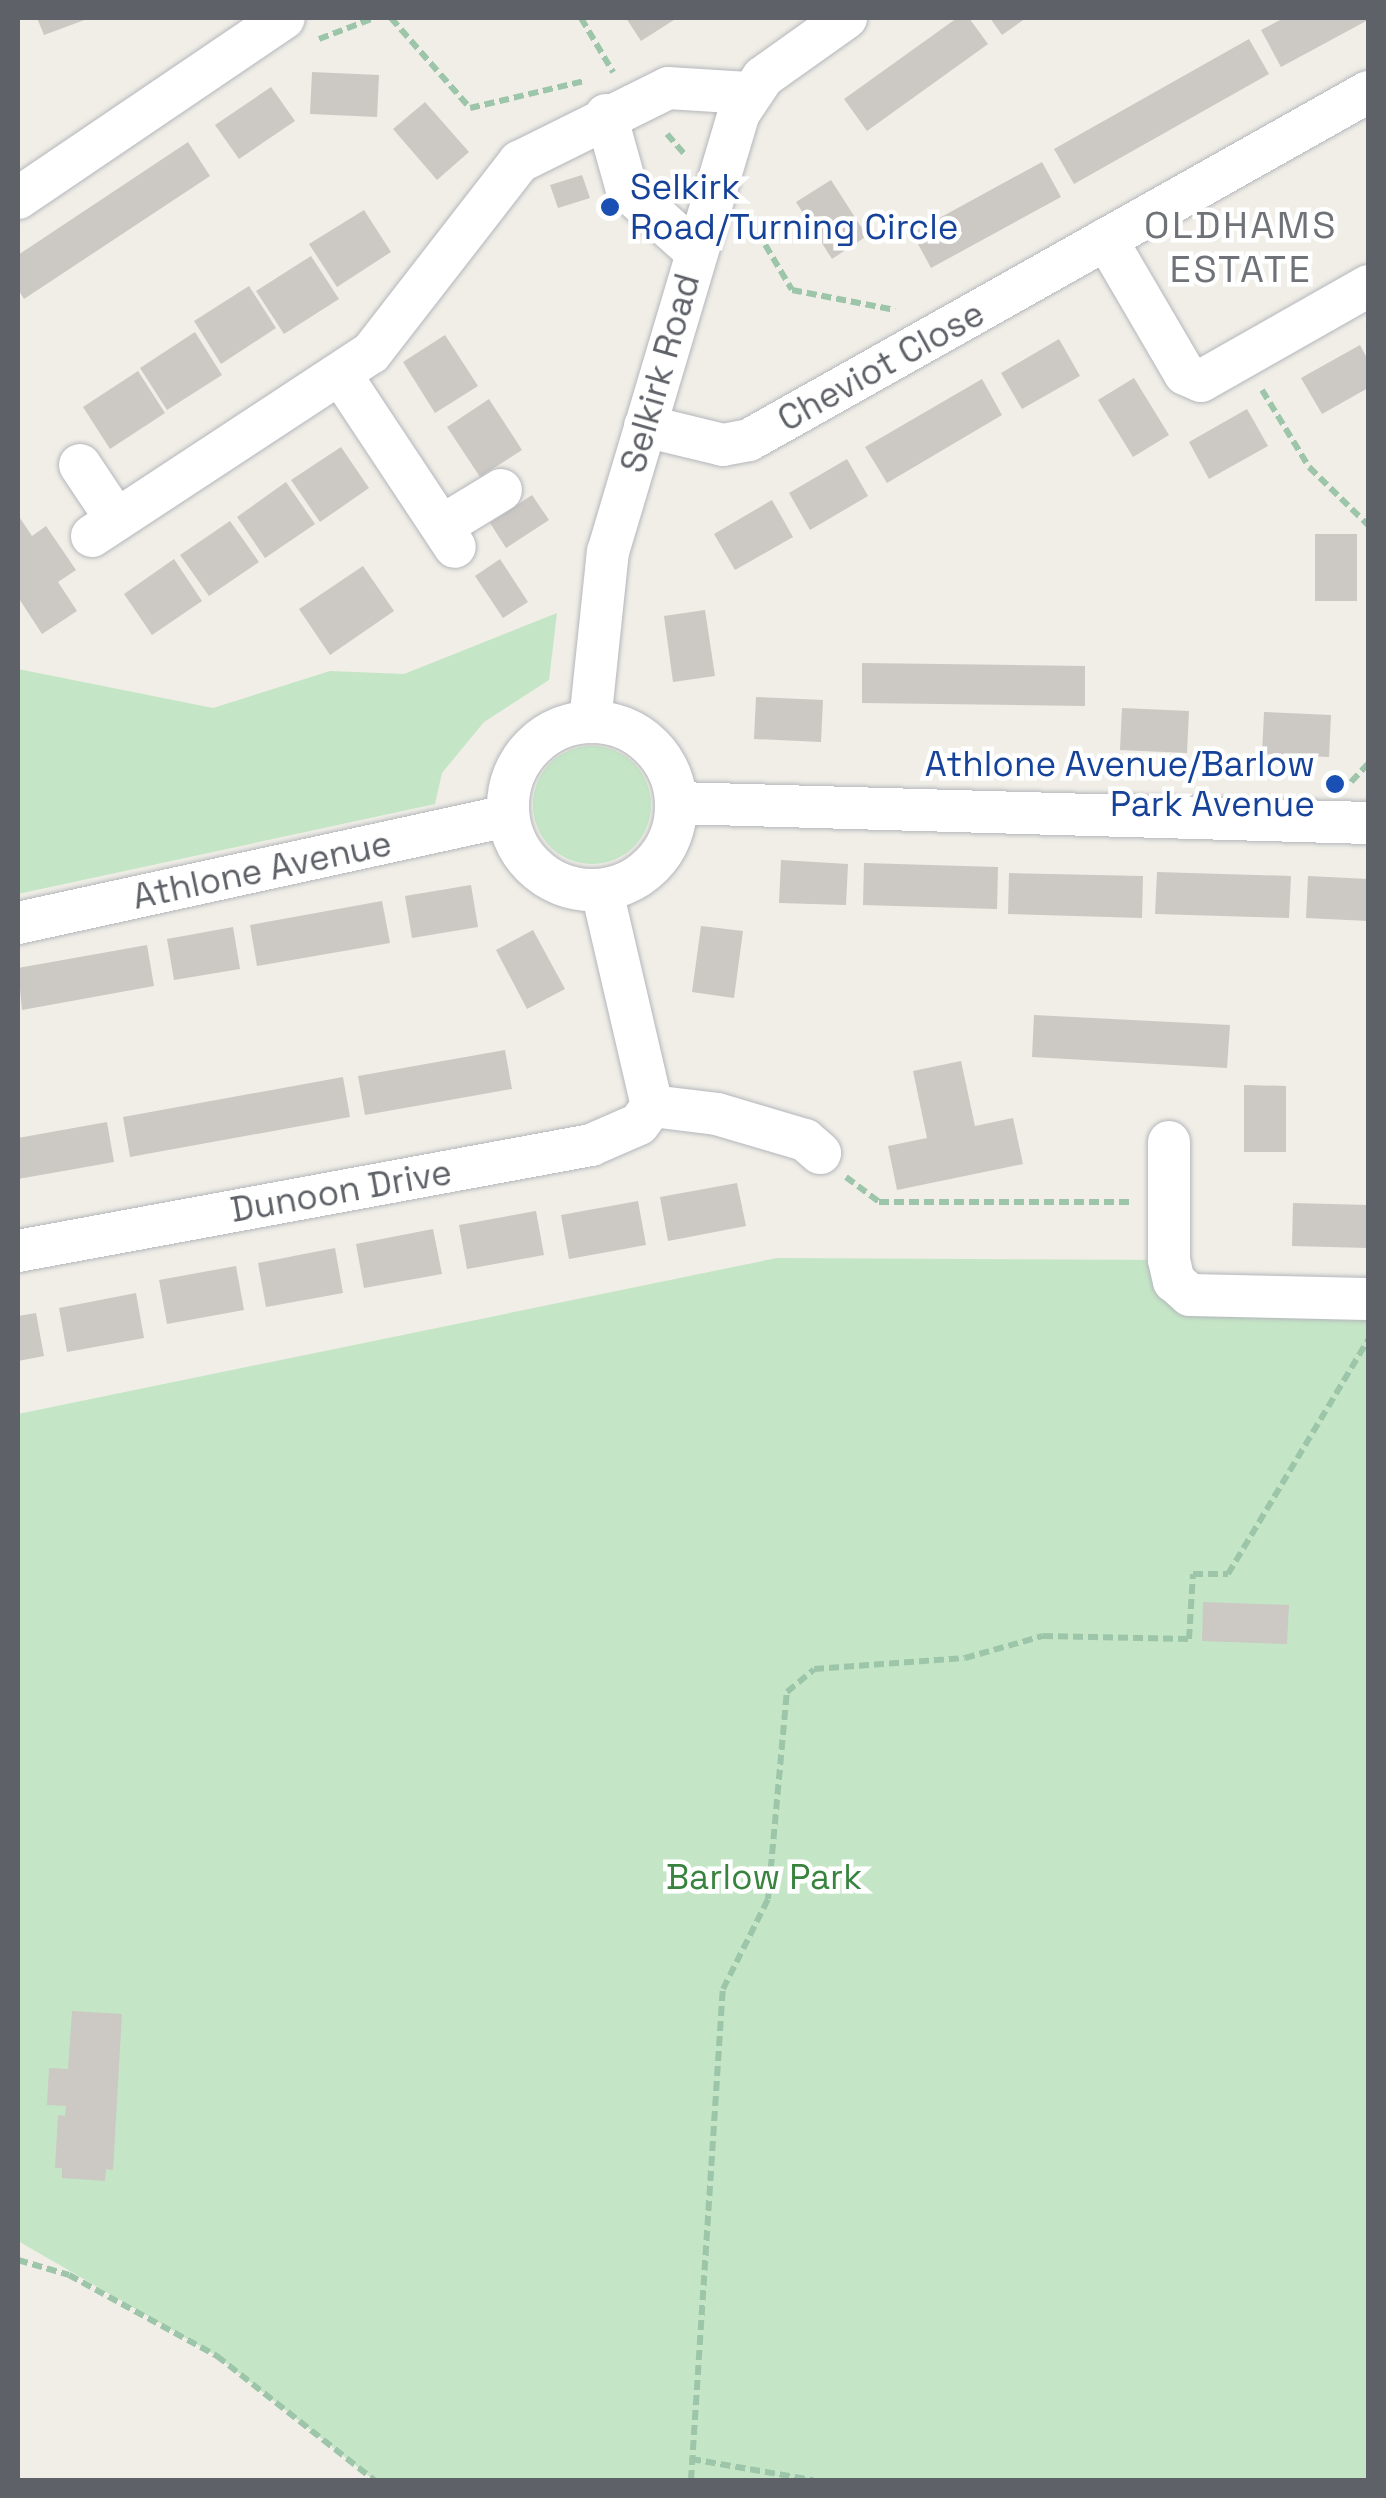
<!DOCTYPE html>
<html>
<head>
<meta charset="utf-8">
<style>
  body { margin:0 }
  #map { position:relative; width:1386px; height:2498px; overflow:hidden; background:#f0eee7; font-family:"Space Grotesk",sans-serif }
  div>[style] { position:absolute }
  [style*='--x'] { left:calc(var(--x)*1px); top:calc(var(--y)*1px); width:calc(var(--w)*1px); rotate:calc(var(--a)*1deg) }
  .green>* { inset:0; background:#c4e6c6 }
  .round { border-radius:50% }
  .building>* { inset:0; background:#ccc8c4 }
  .path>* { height:6px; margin-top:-3px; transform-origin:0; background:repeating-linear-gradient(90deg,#9cc5a9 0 10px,transparent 0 15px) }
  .roads { filter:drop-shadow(0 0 2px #b4b6bb) drop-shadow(0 0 2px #b4b6bb) }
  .minor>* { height:42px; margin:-21px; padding:0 21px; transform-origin:21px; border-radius:21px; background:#fff }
  .minor>.ring { margin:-21px; padding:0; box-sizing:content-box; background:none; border:42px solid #fff; border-radius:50% }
  .dots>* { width:28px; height:28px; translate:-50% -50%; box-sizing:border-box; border:5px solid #fff; border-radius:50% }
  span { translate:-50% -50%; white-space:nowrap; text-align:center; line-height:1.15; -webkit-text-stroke:9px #fff; paint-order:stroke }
  .transit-label { font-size:35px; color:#164399 }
  .left { translate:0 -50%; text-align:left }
  .right { translate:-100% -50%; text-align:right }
  .street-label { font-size:35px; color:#5e6167 }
  .park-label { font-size:35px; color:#38843f }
  .neighbourhood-label { font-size:38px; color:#6f7378; letter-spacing:2.5px }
  .frame { position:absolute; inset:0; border:20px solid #5e6167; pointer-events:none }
</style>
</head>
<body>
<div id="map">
  <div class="green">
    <i style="clip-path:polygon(557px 613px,549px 680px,484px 722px,442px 773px,435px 804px,18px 894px,18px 669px,213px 708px,330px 671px,404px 674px)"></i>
    <i class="round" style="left:533px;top:746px;width:118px;height:118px"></i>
    <i style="clip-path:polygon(777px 1258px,1169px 1260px,1174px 1281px,1368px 1299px,1368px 2480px,374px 2480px,217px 2356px,18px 2241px,18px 1414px)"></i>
  </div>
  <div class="building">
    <i style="clip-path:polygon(37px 18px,90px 18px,44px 35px)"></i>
    <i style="clip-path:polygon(626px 18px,677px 18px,641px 41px)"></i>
    <i style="clip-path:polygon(957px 18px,969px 18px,988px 44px,867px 131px,844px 99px)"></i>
    <i style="clip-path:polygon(990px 18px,1026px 18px,1002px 35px)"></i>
    <i style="clip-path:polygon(1284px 18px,1368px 18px,1368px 20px,1281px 67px,1261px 30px)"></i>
    <i style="clip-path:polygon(1249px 39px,1269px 74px,1074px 184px,1054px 149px)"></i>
    <i style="clip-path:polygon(312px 72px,379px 75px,377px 117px,310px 114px)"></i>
    <i style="clip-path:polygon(271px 87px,295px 121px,239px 159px,215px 125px)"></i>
    <i style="clip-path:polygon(425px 102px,469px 152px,437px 180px,393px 129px)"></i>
    <i style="clip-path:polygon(188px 142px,210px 176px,24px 299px,18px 289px,18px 255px)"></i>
    <i style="clip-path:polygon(1042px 162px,1061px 197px,931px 268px,912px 233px)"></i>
    <i style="clip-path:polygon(582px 175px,590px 198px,558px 208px,550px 185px)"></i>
    <i style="clip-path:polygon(831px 180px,867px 236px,832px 259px,796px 202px)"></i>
    <i style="clip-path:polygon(364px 210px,391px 252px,337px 287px,309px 244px)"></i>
    <i style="clip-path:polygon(311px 256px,339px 299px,284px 334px,256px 291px)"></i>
    <i style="clip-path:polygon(249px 286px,276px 328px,221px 364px,194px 321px)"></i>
    <i style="clip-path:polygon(195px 332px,222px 375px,167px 410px,140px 368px)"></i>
    <i style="clip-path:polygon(445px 335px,478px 386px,435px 413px,403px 362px)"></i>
    <i style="clip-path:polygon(1059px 339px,1080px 376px,1022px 409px,1001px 373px)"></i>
    <i style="clip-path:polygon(1360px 345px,1368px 360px,1368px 388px,1322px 414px,1301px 378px)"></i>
    <i style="clip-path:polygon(138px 371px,165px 413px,110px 449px,83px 407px)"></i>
    <i style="clip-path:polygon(1134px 378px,1169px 435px,1133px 457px,1098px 400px)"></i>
    <i style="clip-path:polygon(982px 379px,1002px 415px,887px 483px,865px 447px)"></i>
    <i style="clip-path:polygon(489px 399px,522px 450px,480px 477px,447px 427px)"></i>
    <i style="clip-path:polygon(1247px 409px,1268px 446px,1209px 479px,1189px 442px)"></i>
    <i style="clip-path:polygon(341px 447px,369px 488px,320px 522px,291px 480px)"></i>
    <i style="clip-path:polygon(847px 459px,868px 496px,810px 530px,789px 493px)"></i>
    <i style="clip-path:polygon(286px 482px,315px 524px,265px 558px,237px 517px)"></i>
    <i style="clip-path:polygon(532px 495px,549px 520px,506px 548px,490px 523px)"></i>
    <i style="clip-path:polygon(772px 500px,793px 537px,735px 570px,714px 534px)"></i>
    <i style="clip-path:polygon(18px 515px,32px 536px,46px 526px,76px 570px,58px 582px,77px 611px,42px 634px,18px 597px)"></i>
    <i style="clip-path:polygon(230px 521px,259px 562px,209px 596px,180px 555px)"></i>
    <i style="clip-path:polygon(1315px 534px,1357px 534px,1357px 601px,1315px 601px)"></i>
    <i style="clip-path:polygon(174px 559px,202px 601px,152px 635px,124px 594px)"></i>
    <i style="clip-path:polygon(500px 559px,528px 602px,503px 618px,475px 576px)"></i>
    <i style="clip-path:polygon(363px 566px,394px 611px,330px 655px,299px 609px)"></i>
    <i style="clip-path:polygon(705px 610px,715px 676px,673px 682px,664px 616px)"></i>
    <i style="clip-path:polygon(862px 663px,1085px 666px,1085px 706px,862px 703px)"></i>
    <i style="clip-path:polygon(756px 697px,823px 700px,821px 742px,754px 739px)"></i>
    <i style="clip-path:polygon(1122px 708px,1189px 711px,1187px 753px,1120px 750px)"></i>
    <i style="clip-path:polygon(1264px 712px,1331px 715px,1329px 757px,1262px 754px)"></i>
    <i style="clip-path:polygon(781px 860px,848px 864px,846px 905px,779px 903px)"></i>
    <i style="clip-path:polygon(864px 863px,998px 867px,997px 909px,863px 905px)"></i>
    <i style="clip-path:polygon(1157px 872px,1291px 876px,1289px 918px,1155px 914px)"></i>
    <i style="clip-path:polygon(1009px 873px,1143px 876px,1142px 918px,1008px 914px)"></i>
    <i style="clip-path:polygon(1308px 876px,1368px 879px,1368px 921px,1306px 918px)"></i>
    <i style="clip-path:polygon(471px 885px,478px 927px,412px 938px,405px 896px)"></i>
    <i style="clip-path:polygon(382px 901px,390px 943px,257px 966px,250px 925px)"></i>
    <i style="clip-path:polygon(701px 926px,743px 931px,734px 998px,692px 992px)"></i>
    <i style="clip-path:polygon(233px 927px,240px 969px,174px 980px,167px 939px)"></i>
    <i style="clip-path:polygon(533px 930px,565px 989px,527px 1009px,496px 950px)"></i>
    <i style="clip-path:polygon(147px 945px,154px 986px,22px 1010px,18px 968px)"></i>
    <i style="clip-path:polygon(1034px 1015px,1230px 1025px,1227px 1068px,1032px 1057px)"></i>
    <i style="clip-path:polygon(505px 1050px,512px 1089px,365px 1115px,358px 1076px)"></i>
    <i style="clip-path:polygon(961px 1061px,975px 1126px,1013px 1118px,1023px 1164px,897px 1190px,888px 1146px,927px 1138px,913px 1071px)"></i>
    <i style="clip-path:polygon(343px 1077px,350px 1117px,130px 1157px,123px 1117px)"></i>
    <i style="clip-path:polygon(1244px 1085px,1286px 1086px,1286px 1152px,1244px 1152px)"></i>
    <i style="clip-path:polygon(107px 1122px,114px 1162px,18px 1179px,18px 1138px)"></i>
    <i style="clip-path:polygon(737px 1183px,746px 1226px,668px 1241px,660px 1197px)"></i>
    <i style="clip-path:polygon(638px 1201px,646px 1245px,569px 1259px,561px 1215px)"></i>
    <i style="clip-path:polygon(1293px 1203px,1368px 1205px,1368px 1248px,1292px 1246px)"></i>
    <i style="clip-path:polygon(536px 1211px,544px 1255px,467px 1269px,459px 1225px)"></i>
    <i style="clip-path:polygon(433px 1229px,442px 1274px,364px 1288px,356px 1244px)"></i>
    <i style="clip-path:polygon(335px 1248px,343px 1293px,266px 1307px,258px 1263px)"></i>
    <i style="clip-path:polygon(236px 1266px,244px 1310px,167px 1324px,159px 1280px)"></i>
    <i style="clip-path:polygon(136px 1293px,144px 1338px,67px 1352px,59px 1308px)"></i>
    <i style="clip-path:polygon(36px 1313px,44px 1356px,18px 1361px,18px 1316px)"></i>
    <i style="clip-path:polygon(1203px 1602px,1289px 1605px,1287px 1644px,1202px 1641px)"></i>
    <i style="clip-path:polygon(72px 2011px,122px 2014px,113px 2170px,106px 2169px,105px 2181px,62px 2178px,62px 2168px,55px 2168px,58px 2115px,65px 2116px,66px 2106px,47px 2105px,49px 2068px,68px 2069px)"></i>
  </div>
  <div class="path">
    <i style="--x:391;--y:18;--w:120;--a:48.7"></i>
    <i style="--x:470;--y:108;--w:117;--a:-13.3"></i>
    <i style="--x:581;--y:18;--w:63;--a:59.3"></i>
    <i style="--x:319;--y:39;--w:59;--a:-20.9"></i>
    <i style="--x:667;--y:134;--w:28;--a:49"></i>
    <i style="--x:750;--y:219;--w:82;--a:59.4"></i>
    <i style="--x:792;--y:290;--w:105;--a:11"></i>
    <i style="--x:1262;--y:390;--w:90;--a:58.6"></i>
    <i style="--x:1309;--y:467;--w:83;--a:44.5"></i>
    <i style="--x:1351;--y:782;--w:25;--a:-47"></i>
    <i style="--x:846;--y:1177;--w:41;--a:37.1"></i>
    <i style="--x:879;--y:1202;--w:252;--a:0"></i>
    <i style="--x:18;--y:2260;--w:53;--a:16.4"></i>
    <i style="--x:69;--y:2275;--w:169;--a:28.7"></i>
    <i style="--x:217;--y:2356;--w:200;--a:38.3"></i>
    <i style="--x:691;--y:2459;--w:124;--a:9.8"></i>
    <i style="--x:691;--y:2480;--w:492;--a:-86.3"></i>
    <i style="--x:723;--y:1989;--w:101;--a:-63.4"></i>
    <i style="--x:768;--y:1899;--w:208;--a:-84.8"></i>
    <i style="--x:787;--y:1692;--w:35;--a:-40"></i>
    <i style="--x:814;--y:1669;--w:151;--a:-4.2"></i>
    <i style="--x:965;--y:1658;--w:81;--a:-15.8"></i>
    <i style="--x:1043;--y:1636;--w:146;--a:1.2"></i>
    <i style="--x:1189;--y:1639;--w:65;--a:-86.5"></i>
    <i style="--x:1193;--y:1574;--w:35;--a:0"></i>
    <i style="--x:1228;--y:1574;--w:273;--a:-59.1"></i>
  </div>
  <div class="roads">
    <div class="minor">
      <i style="--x:606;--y:115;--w:78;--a:74.4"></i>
      <i style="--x:627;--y:190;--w:93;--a:41.9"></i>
      <i style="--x:18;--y:198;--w:321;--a:-34.1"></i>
      <i style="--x:1106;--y:239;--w:156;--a:59.7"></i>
      <i style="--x:1185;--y:374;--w:17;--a:24"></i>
      <i style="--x:1201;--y:381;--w:192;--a:-29.6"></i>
      <i style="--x:341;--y:375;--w:206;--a:56.5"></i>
      <i style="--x:645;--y:426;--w:80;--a:13.7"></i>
      <i style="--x:723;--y:445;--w:26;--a:-11"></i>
      <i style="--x:749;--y:440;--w:710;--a:-29.34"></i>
      <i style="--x:80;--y:465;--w:65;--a:56.3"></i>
      <i style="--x:442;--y:526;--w:69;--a:-31.4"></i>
      <i style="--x:92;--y:536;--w:334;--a:-33.3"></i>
      <i style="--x:371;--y:353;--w:242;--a:-52.2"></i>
      <i style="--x:519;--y:162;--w:166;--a:-26.4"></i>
      <i style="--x:668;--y:88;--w:80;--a:3.6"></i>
      <i class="ring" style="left:508px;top:722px;width:126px;height:126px"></i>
      <i style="--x:590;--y:722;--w:171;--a:-84"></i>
      <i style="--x:608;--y:552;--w:458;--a:-73.4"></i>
      <i style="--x:739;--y:113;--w:43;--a:-56.3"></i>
      <i style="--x:763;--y:77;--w:102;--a:-35.4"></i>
      <i style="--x:678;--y:803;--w:690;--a:1.66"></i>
      <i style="--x:18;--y:923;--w:501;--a:-12.34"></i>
      <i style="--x:652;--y:1106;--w:65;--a:7"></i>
      <i style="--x:717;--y:1114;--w:92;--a:16.5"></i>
      <i style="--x:805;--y:1140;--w:20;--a:41"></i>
      <i style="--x:1169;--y:1142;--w:118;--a:90"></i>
      <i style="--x:1169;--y:1260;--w:22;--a:77"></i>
      <i style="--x:1174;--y:1281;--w:21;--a:41"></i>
      <i style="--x:1190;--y:1295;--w:178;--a:1.3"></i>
      <i style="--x:18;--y:1251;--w:583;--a:-10.48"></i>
      <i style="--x:591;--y:1145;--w:52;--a:-23.6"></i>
      <i style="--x:639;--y:1124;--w:22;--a:-54"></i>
      <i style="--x:652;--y:1106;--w:221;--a:-103.1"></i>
    </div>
  </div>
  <div class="dots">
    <i style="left:610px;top:207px;background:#1a4fb4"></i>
    <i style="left:1335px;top:784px;background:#1a4fb4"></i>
  </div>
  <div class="transit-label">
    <span class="left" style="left:630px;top:207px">Selkirk<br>Road/Turning Circle</span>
    <span class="right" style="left:1315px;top:784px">Athlone Avenue/Barlow<br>Park Avenue</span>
  </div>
  <div class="street-label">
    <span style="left:881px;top:366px;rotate:-29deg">Cheviot Close</span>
    <span style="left:660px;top:373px;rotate:-74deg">Selkirk Road</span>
    <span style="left:262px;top:870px;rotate:-12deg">Athlone Avenue</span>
    <span style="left:341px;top:1191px;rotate:-10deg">Dunoon Drive</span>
  </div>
  <div class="park-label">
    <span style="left:764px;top:1877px">Barlow Park</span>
  </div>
  <div class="neighbourhood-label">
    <span style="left:1241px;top:248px">OLDHAMS<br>ESTATE</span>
  </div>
  <div class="frame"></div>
</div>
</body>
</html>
